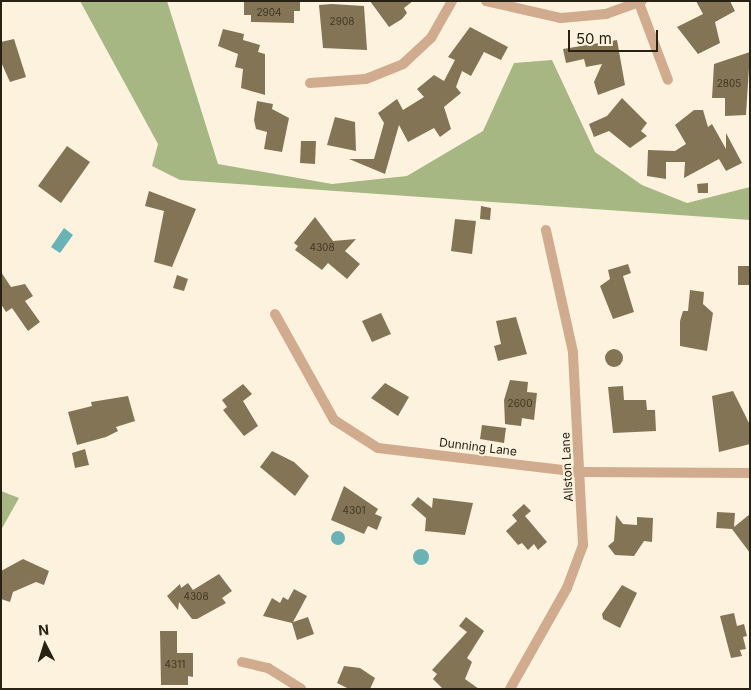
<!DOCTYPE html>
<html>
<head>
<meta charset="utf-8">
<style>
  body { margin:0 }
  #map { position:relative; width:751px; height:690px; overflow:hidden; background:#fdf2de; font-family:Inter,sans-serif }
  div>[style] { position:absolute }
  [style*='--x'] { left:calc(var(--x)*1px); top:calc(var(--y)*1px); width:calc(var(--w)*1px); rotate:calc(var(--a)*1deg) }
  .forest>* { inset:0; background:#a6b783 }
  .water>* { inset:0; background:#69b2b5 }
  .round { border-radius:50% }
  .building>* { inset:0; background:#847456 }
  .street>* { height:10px; margin:-5px; padding:0 5px; transform-origin:5px; border-radius:5px; background:#d1ab8e }
  span { translate:-50% -50%; white-space:nowrap; text-align:center; line-height:1.15; -webkit-text-stroke:4px #fdf2de; paint-order:stroke }
  .number-label { font-size:10px; color:#3f3625 }
  .number-label span { -webkit-text-stroke-width:0 }
  .street-label { font-size:12px; color:#282215 }
  .frame { position:absolute; inset:0; border:2px solid #282215; pointer-events:none }
  .north { position:absolute; left:20px; top:620px; width:50px; height:50px; -webkit-text-stroke:4px #fdf2de; paint-order:stroke; rotate:355deg; font-size:14px; font-weight:700; line-height:20px; text-align:center; color:#282215 }
  .north::after { content:''; display:block; margin:auto; width:18px; height:22px; background:#282215; clip-path:polygon(50% 0,100% 100%,50% 72%,0 100%) }
  .scale { position:absolute; left:568px; top:30px; width:90px; height:22px; box-sizing:border-box; border:2px solid #282215; border-top:0; padding-left:6px; font-size:15px; line-height:18px; white-space:nowrap; color:#282215; -webkit-text-stroke:4px #fdf2de; paint-order:stroke }
</style>
</head>
<body>
<div id="map">
  <div class="forest">
    <i style="clip-path:polygon(80px 1px,167px 1px,218px 164px,332px 184px,407px 176px,483px 131px,514px 63px,552px 60px,595px 152px,642px 185px,687px 203px,750px 187px,750px 220px,180px 180px,152px 166px,158px 144px)"></i>
    <i style="clip-path:polygon(1px 491px,19px 498px,1px 530px)"></i>
  </div>
  <div class="water">
    <i style="clip-path:polygon(64px 228px,73px 235px,60px 253px,51px 247px)"></i>
    <i class="round" style="left:331px;top:531px;width:14px;height:14px"></i>
    <i class="round" style="left:413px;top:549px;width:16px;height:16px"></i>
  </div>
  <div class="building">
    <i style="clip-path:polygon(244px 1px,300px 1px,300px 11px,294px 11px,294px 23px,251px 22px,251px 15px,244px 15px)"></i>
    <i style="clip-path:polygon(370px 1px,413px 1px,404px 8px,407px 13px,402px 19px,389px 27px)"></i>
    <i style="clip-path:polygon(696px 1px,730px 1px,735px 11px,715px 22px,720px 43px,698px 54px,677px 27px,703px 14px)"></i>
    <i style="clip-path:polygon(332px 4px,364px 6px,367px 50px,323px 48px,319px 5px)"></i>
    <i style="clip-path:polygon(470px 27px,508px 47px,501px 60px,484px 52px,471px 76px,462px 71px,456px 87px,461px 93px,444px 107px,451px 129px,440px 137px,434px 128px,408px 142px,399px 125px,385px 174px,349px 159px,374px 159px,384px 123px,378px 113px,397px 99px,403px 110px,424px 97px,417px 89px,434px 75px,444px 81px,455px 60px,448px 57px)"></i>
    <i style="clip-path:polygon(223px 29px,244px 34px,243px 40px,260px 45px,258px 52px,265px 54px,265px 95px,241px 88px,243px 69px,235px 67px,238px 54px,218px 46px)"></i>
    <i style="clip-path:polygon(14px 39px,26px 77px,10px 82px,1px 62px,1px 42px)"></i>
    <i style="clip-path:polygon(617px 40px,625px 85px,598px 95px,594px 82px,602px 64px,586px 67px,584px 59px,566px 63px,563px 49px)"></i>
    <i style="clip-path:polygon(750px 52px,746px 115px,725px 116px,725px 98px,712px 98px,714px 64px)"></i>
    <i style="clip-path:polygon(622px 98px,647px 123px,641px 131px,647px 136px,630px 148px,609px 131px,594px 137px,589px 124px,607px 116px)"></i>
    <i style="clip-path:polygon(257px 101px,273px 104px,272px 109px,289px 118px,282px 152px,264px 149px,267px 132px,256px 129px,254px 120px)"></i>
    <i style="clip-path:polygon(694px 110px,703px 110px,708px 127px,712px 124px,726px 149px,726px 133px,742px 163px,726px 171px,719px 159px,684px 178px,685px 162px,666px 162px,666px 179px,647px 176px,648px 150px,675px 151px,686px 144px,675px 125px)"></i>
    <i style="clip-path:polygon(335px 117px,355px 122px,356px 151px,327px 145px)"></i>
    <i style="clip-path:polygon(301px 141px,316px 141px,315px 164px,300px 163px)"></i>
    <i style="clip-path:polygon(67px 146px,90px 162px,61px 203px,38px 186px)"></i>
    <i style="clip-path:polygon(708px 183px,708px 193px,698px 193px,697px 184px)"></i>
    <i style="clip-path:polygon(149px 191px,196px 209px,172px 267px,154px 262px,164px 211px,145px 206px)"></i>
    <i style="clip-path:polygon(481px 206px,491px 208px,490px 220px,480px 219px)"></i>
    <i style="clip-path:polygon(315px 217px,333px 241px,356px 239px,345px 251px,360px 264px,347px 279px,328px 263px,322px 270px,295px 250px,298px 246px,294px 243px)"></i>
    <i style="clip-path:polygon(455px 219px,476px 221px,472px 254px,451px 251px)"></i>
    <i style="clip-path:polygon(628px 264px,631px 273px,623px 276px,634px 312px,613px 319px,600px 286px,610px 279px,608px 270px)"></i>
    <i style="clip-path:polygon(738px 266px,750px 266px,750px 285px,738px 285px)"></i>
    <i style="clip-path:polygon(1px 272px,11px 287px,25px 284px,33px 296px,25px 301px,40px 322px,28px 331px,12px 308px,6px 312px,1px 304px)"></i>
    <i style="clip-path:polygon(177px 275px,188px 279px,184px 291px,173px 288px)"></i>
    <i style="clip-path:polygon(690px 290px,704px 292px,703px 304px,713px 313px,707px 351px,680px 346px,680px 321px,683px 311px,688px 311px)"></i>
    <i style="clip-path:polygon(381px 313px,391px 334px,372px 342px,362px 321px)"></i>
    <i style="clip-path:polygon(516px 317px,527px 354px,498px 361px,494px 346px,501px 344px,496px 321px)"></i>
    <i class="round" style="left:605px;top:349px;width:18px;height:18px"></i>
    <i style="clip-path:polygon(510px 380px,528px 382px,527px 392px,537px 393px,534px 420px,522px 418px,521px 426px,505px 424px,504px 400px)"></i>
    <i style="clip-path:polygon(385px 383px,409px 397px,398px 416px,371px 398px)"></i>
    <i style="clip-path:polygon(243px 384px,252px 394px,243px 401px,258px 426px,244px 436px,223px 410px,227px 407px,222px 400px)"></i>
    <i style="clip-path:polygon(623px 386px,624px 400px,646px 400px,647px 410px,655px 410px,656px 431px,613px 433px,608px 387px)"></i>
    <i style="clip-path:polygon(733px 391px,750px 425px,750px 444px,719px 452px,712px 396px)"></i>
    <i style="clip-path:polygon(128px 396px,135px 421px,116px 427px,118px 431px,106px 437px,77px 445px,68px 412px,92px 406px,91px 402px)"></i>
    <i style="clip-path:polygon(482px 425px,506px 428px,504px 443px,480px 439px)"></i>
    <i style="clip-path:polygon(85px 449px,89px 465px,75px 468px,72px 453px)"></i>
    <i style="clip-path:polygon(272px 451px,294px 462px,309px 476px,295px 496px,260px 467px)"></i>
    <i style="clip-path:polygon(344px 486px,378px 509px,375px 514px,382px 517px,377px 530px,368px 526px,364px 534px,331px 520px)"></i>
    <i style="clip-path:polygon(418px 497px,432px 508px,433px 498px,473px 503px,465px 535px,425px 531px,426px 518px,411px 505px)"></i>
    <i style="clip-path:polygon(524px 504px,531px 511px,525px 516px,547px 542px,538px 550px,534px 544px,528px 550px,522px 543px,518px 545px,506px 531px,517px 521px,512px 515px)"></i>
    <i style="clip-path:polygon(717px 512px,735px 513px,734px 527px,750px 514px,750px 553px,732px 529px,716px 528px)"></i>
    <i style="clip-path:polygon(616px 515px,623px 524px,637px 525px,637px 517px,653px 518px,652px 542px,644px 541px,634px 556px,615px 555px,608px 546px,614px 541px)"></i>
    <i style="clip-path:polygon(23px 559px,49px 571px,44px 585px,36px 582px,13px 592px,10px 602px,1px 599px,1px 571px)"></i>
    <i style="clip-path:polygon(219px 574px,232px 591px,222px 598px,226px 603px,197px 619px,192px 619px,179px 602px,178px 610px,167px 596px,180px 584px,181px 588px,188px 583px,193px 590px)"></i>
    <i style="clip-path:polygon(622px 585px,637px 593px,620px 628px,603px 619px,602px 614px)"></i>
    <i style="clip-path:polygon(294px 589px,307px 596px,293px 622px,308px 617px,314px 634px,297px 640px,292px 623px,263px 616px,272px 598px,280px 603px,283px 597px,288px 600px)"></i>
    <i style="clip-path:polygon(734px 613px,737px 626px,744px 624px,747px 636px,743px 637px,746px 649px,740px 650px,742px 656px,731px 658px,720px 616px)"></i>
    <i style="clip-path:polygon(466px 617px,484px 631px,467px 658px,472px 662px,465px 679px,479px 689px,443px 689px,433px 679px,437px 674px,432px 670px,467px 632px,459px 626px)"></i>
    <i style="clip-path:polygon(160px 631px,177px 631px,177px 653px,193px 653px,193px 677px,188px 676px,188px 685px,161px 685px)"></i>
    <i style="clip-path:polygon(344px 666px,360px 668px,375px 678px,370px 689px,349px 689px,337px 683px)"></i>
  </div>
  <div class="street">
    <i style="--x:486;--y:1;--w:77;--a:12.8"></i>
    <i style="--x:561;--y:18;--w:45;--a:-5.1"></i>
    <i style="--x:606;--y:14;--w:38;--a:-20"></i>
    <i style="--x:639;--y:3;--w:82;--a:69.4"></i>
    <i style="--x:310;--y:83;--w:56;--a:-4.1"></i>
    <i style="--x:366;--y:79;--w:40;--a:-22"></i>
    <i style="--x:403;--y:64;--w:38;--a:-43"></i>
    <i style="--x:431;--y:38;--w:43;--a:-60.4"></i>
    <i style="--x:275;--y:314;--w:121;--a:60.9"></i>
    <i style="--x:334;--y:420;--w:52;--a:32.5"></i>
    <i style="--x:378;--y:448;--w:203;--a:6.8"></i>
    <i style="--x:580;--y:472;--w:170;--a:0.3"></i>
    <i style="--x:242;--y:662;--w:27;--a:13"></i>
    <i style="--x:268;--y:668;--w:39;--a:32"></i>
    <i style="--x:510;--y:689;--w:116;--a:-60.6"></i>
    <i style="--x:567;--y:588;--w:46;--a:-69.6"></i>
    <i style="--x:583;--y:545;--w:193;--a:-93"></i>
    <i style="--x:573;--y:352;--w:125;--a:-102.5"></i>
  </div>
  <div class="number-label">
    <span style="left:269px;top:13px">2904</span>
    <span style="left:342px;top:22px">2908</span>
    <span style="left:729px;top:84px">2805</span>
    <span style="left:322px;top:248px">4308</span>
    <span style="left:520px;top:404px">2600</span>
    <span style="left:354px;top:511px">4301</span>
    <span style="left:196px;top:597px">4308</span>
    <span style="left:175px;top:665px">4311</span>
  </div>
  <div class="street-label">
    <span style="left:478px;top:447px;rotate:7deg">Dunning Lane</span>
    <span style="left:567px;top:467px;rotate:-93deg">Allston Lane</span>
  </div>
  <div class="frame"></div>
  <div class="north">N</div>
  <div class="scale">50 m</div>
</div>
</body>
</html>
